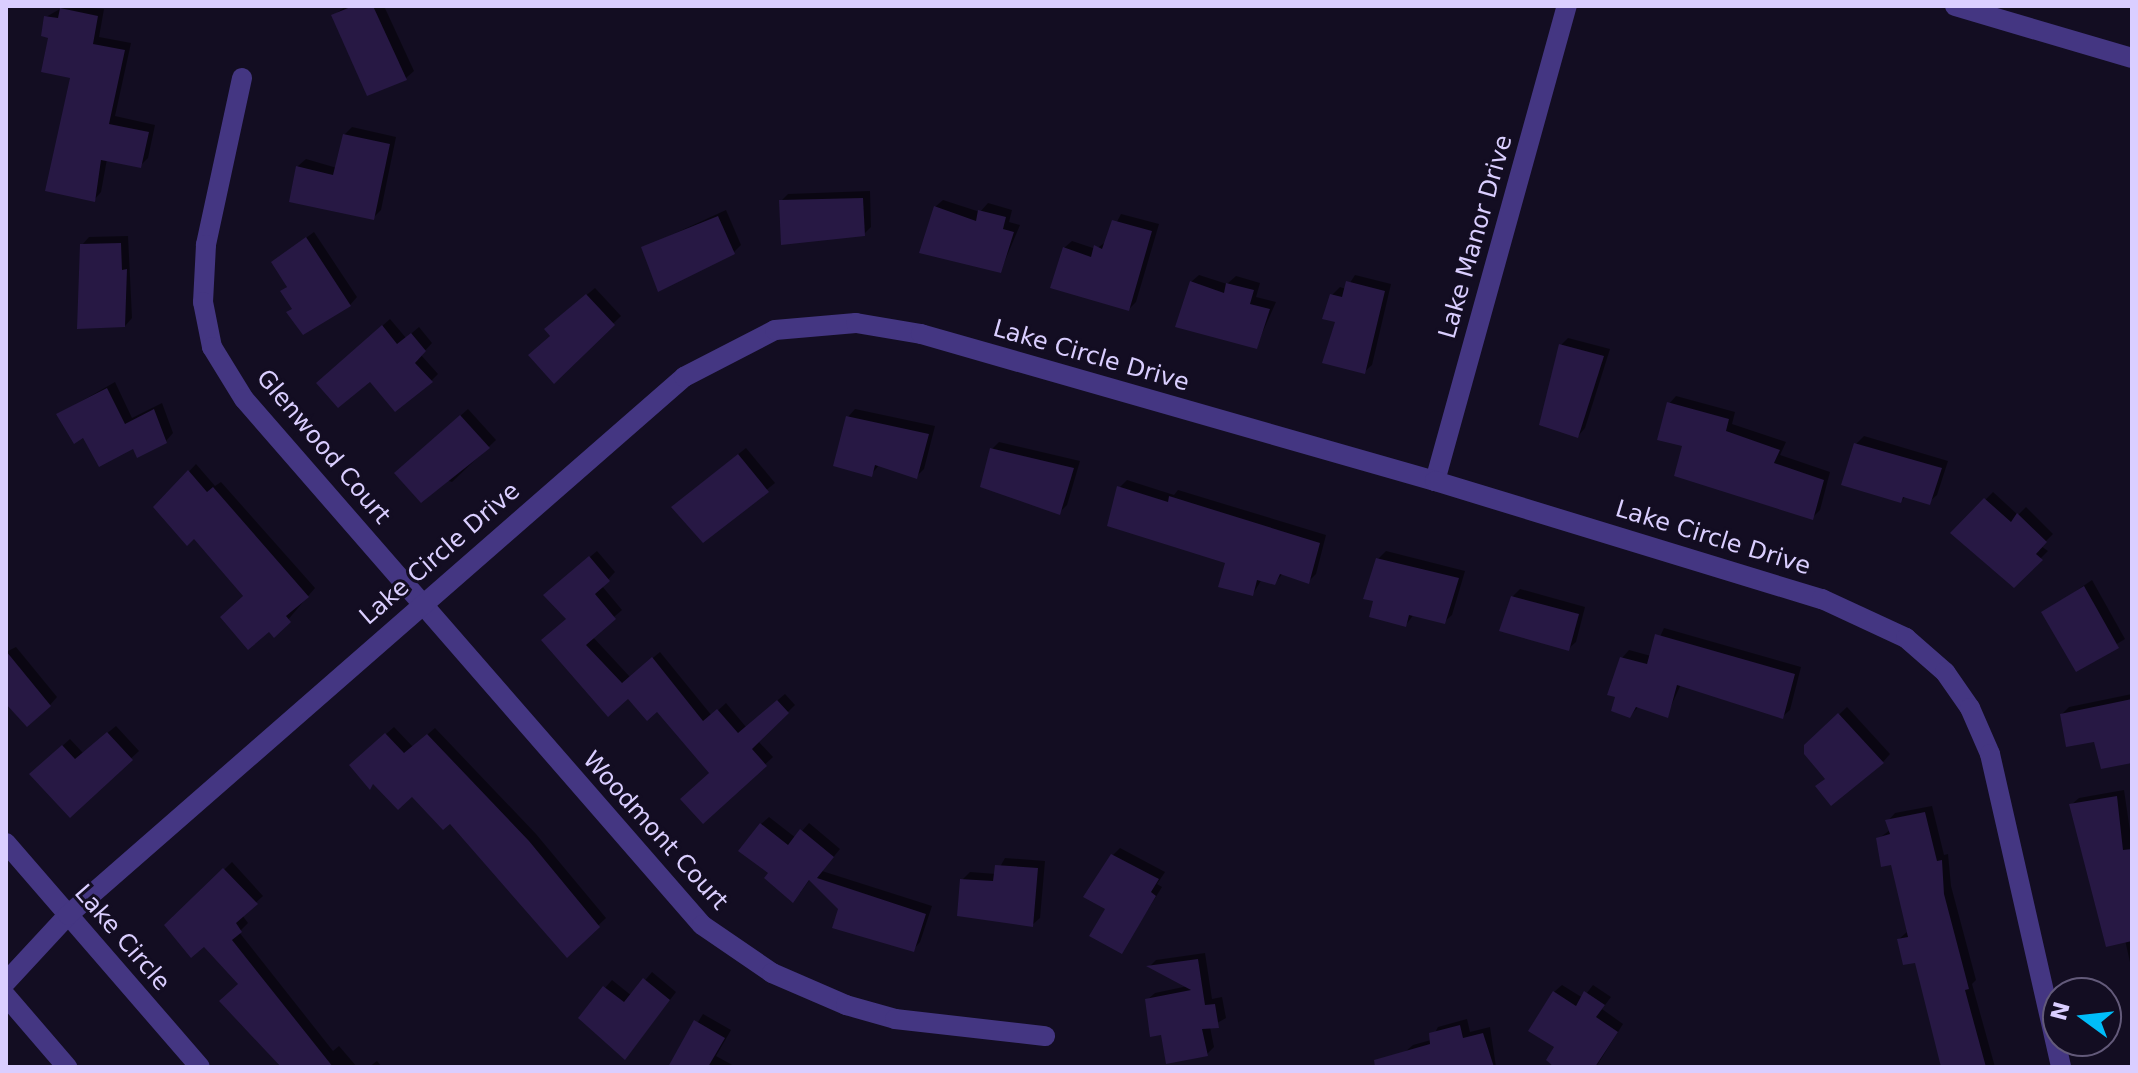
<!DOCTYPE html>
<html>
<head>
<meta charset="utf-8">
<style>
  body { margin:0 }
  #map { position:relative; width:2138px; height:1073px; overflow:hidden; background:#130d22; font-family:"DejaVu Sans",sans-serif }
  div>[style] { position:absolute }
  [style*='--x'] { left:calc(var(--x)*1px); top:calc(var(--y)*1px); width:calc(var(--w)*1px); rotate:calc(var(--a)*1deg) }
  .shadow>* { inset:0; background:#0007 }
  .building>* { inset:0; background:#271844 }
  .minor>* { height:20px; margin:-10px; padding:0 10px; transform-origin:10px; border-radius:10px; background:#443682 }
  .tertiary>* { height:20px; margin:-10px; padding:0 10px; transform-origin:10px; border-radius:10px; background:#443682 }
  span { translate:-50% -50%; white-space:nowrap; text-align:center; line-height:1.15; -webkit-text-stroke:6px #130d22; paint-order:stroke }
  .street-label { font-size:24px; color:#daceff }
  .frame { position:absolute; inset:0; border:8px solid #daceff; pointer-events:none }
  .north { position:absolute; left:2042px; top:977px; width:80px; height:80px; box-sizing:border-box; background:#130d22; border:2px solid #635a7a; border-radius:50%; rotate:285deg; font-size:22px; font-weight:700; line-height:32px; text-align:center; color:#daceff }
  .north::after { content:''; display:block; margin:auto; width:28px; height:36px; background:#00bdf9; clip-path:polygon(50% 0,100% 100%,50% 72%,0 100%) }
</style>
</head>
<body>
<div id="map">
  <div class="shadow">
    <i style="clip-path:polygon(65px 6px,104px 9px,99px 37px,131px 43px,115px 116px,155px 125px,148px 158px,140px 166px,107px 159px,101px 192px,94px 200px,72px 77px,46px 17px)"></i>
    <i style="clip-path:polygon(346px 6px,384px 6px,414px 71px,406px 78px,368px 94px,333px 16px)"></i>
    <i style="clip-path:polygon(352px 127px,396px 137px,381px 210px,373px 218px,292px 200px,298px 166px,306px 159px,337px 168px,344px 135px)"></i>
    <i style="clip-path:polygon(870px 191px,871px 227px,864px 234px,781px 201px,788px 194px)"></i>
    <i style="clip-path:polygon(943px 200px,980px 212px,988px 203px,1012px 210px,1009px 222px,1020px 225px,1001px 270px,935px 207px)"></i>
    <i style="clip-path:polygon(726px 210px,741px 245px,734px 252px,643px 248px)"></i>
    <i style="clip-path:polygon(1121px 214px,1159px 224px,1136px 302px,1129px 309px,1064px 248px,1072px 241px,1096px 249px,1107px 241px)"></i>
    <i style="clip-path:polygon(314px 232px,357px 297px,350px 305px,282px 292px,288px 286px,273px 262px)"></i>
    <i style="clip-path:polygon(128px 236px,132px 318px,125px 326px,82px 245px,89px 237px)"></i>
    <i style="clip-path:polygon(1199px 275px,1227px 284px,1236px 276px,1260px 283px,1256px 297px,1276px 302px,1256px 347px,1191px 282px)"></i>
    <i style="clip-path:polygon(1355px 275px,1391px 284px,1372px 365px,1364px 372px,1338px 321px,1332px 295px,1340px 287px,1346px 289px)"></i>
    <i style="clip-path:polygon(595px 288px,621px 316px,554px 381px,554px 322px)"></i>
    <i style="clip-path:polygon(390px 319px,406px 338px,419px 327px,432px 343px,421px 355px,438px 374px,431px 381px,326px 376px)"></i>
    <i style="clip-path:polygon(1568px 338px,1610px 349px,1585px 428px,1578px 436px,1561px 345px)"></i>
    <i style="clip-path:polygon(115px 382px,132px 418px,162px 403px,173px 433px,166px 441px,134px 446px,84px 435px,59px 414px)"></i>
    <i style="clip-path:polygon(1676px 396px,1735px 412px,1732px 424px,1786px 442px,1780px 455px,1830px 472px,1820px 510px,1813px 517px,1685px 445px,1669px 404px)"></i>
    <i style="clip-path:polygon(468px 409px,496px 440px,452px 482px,404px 466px)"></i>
    <i style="clip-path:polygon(855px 409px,935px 426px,924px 469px,916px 477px,879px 465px,871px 475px,848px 417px)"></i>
    <i style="clip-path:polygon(1864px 436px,1948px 461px,1937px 495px,1929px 502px,1906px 496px,1901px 501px,1856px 444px)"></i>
    <i style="clip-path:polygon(999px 442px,1080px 461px,1067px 505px,1059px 513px,992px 449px)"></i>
    <i style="clip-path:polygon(746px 448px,775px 483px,704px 541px,681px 500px)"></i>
    <i style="clip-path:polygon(196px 464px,215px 486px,221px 482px,315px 588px,275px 635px,194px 536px,156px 507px)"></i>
    <i style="clip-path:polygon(1127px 480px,1174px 495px,1178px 490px,1326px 535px,1316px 574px,1308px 582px,1283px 573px,1275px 583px,1262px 579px,1253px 594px,1228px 562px,1119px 488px)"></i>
    <i style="clip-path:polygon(1993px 492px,2018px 515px,2026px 507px,2053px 534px,2041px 546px,2048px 551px,2014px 585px,1953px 533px)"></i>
    <i style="clip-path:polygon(597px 551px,615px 572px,602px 586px,622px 610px,592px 636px,630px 677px,660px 652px,712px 716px,726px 703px,746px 727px,785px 694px,795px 705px,758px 741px,773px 757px,703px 821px,711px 773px,658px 709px,628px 696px,609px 714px,553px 588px)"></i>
    <i style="clip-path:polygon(1386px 551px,1465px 571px,1452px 615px,1444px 622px,1414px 614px,1406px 625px,1378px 559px)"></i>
    <i style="clip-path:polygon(2092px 580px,2125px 639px,2076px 669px,2044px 613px)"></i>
    <i style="clip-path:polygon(1520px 589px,1585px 607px,1576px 642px,1568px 649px,1512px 597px)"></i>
    <i style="clip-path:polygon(1664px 628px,1801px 667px,1790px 710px,1782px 717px,1681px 684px,1667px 715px,1639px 706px,1630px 716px,1622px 658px,1629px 650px,1651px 656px)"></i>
    <i style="clip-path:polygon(16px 647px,57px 697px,50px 705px,6px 701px,6px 652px)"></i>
    <i style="clip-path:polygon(2132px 694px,2132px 761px,2062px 714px,2069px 707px)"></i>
    <i style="clip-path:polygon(1847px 707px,1890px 754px,1883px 762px,1827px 778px,1806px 746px)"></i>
    <i style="clip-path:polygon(116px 726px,139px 751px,70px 815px,39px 767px,70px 739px,83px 753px)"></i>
    <i style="clip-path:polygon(394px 727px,413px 747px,435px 728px,536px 834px,606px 918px,567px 955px,451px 822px,359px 758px)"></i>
    <i style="clip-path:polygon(2124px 790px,2132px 844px,2132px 971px,2125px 940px,2071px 805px,2079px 798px)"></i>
    <i style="clip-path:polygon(1932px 806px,1944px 855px,1948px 854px,1951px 886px,1976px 980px,1972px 984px,1995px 1067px,1938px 1067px,1942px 1063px,1917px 960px,1899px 939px,1907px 932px,1893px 863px,1878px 839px,1890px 830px,1888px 821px,1895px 813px)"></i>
    <i style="clip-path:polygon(769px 817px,796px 838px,809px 823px,840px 849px,822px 871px,932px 906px,920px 942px,913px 950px,840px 908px,811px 878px,800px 893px,770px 873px,761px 824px)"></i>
    <i style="clip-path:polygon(1120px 848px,1165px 872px,1157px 884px,1162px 887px,1122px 951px,1108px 908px,1113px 855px)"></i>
    <i style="clip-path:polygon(1005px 858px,1045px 861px,1040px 918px,1032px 925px,962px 880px,970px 872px,996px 874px)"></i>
    <i style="clip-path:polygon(232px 862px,263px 896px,242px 915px,248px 923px,239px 932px,333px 1051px,339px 1046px,357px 1067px,281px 1067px,222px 1001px,240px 984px,205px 944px,167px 926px)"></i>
    <i style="clip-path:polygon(1205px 953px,1212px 999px,1222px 997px,1226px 1018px,1210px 1027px,1214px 1047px,1207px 1054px,1198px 1029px,1147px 1000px,1155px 993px,1188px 986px,1150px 966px,1156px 960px)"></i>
    <i style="clip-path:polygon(652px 972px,676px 992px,632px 1050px,605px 988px,612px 980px,632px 996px)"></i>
    <i style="clip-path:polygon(1562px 985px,1583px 998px,1593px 985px,1611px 997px,1602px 1009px,1623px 1024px,1596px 1067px,1557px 1067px,1554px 992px)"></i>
    <i style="clip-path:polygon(703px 1014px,731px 1030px,716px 1056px,736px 1067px,670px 1067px)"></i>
    <i style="clip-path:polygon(1467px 1019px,1470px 1032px,1490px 1027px,1496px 1067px,1409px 1067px,1405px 1052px,1413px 1045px,1431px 1040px,1438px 1027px)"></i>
    <i style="clip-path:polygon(377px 1061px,382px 1067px,369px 1067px)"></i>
  </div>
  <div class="building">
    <i style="clip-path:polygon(353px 6px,373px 6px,407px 80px,367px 96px,331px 15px)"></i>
    <i style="clip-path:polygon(60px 8px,98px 16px,93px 44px,125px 50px,109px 124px,149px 132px,141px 168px,101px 160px,95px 202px,45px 191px,70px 78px,41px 72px,48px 38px,41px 36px,44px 16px,58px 18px)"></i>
    <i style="clip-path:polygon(343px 134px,390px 144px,374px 220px,289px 202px,296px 166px,333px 175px)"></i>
    <i style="clip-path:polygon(863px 198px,865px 236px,781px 245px,779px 200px)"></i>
    <i style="clip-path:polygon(934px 206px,976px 221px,978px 210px,1006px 217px,1003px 229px,1014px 232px,1001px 273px,919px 253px)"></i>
    <i style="clip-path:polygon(718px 216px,735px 254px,658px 292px,641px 247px)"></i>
    <i style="clip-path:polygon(1112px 220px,1152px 231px,1129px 311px,1050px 288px,1063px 247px,1091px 257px,1094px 245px,1102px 249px)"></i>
    <i style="clip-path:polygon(306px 237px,351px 306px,303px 335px,286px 312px,292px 309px,280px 291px,287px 287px,271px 262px)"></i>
    <i style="clip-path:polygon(121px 243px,122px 270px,127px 269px,125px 327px,77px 329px,80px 244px)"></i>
    <i style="clip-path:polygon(1190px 281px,1224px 293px,1226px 283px,1254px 290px,1250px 304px,1270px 309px,1257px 349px,1175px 327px)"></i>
    <i style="clip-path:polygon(1346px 281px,1385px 291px,1365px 374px,1322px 363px,1335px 322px,1322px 319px,1330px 294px,1342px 297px)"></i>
    <i style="clip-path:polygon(586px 294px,615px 325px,554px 384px,528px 355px,550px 336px,544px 329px)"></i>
    <i style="clip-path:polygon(382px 325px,397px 344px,411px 333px,426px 351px,415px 363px,433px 382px,395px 412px,370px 382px,338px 408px,316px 383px)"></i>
    <i style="clip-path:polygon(1559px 344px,1604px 356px,1578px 438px,1539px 425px)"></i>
    <i style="clip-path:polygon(107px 388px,125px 424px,154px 409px,167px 443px,137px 458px,133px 449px,99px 467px,83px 438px,74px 444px,56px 414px)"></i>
    <i style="clip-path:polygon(1667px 402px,1729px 419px,1726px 431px,1780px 450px,1774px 463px,1824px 480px,1813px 520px,1674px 476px,1682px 446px,1657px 440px)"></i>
    <i style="clip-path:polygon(460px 415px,490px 448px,421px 503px,394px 473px)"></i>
    <i style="clip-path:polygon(846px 416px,929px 434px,917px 479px,875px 465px,872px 477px,833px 466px)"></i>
    <i style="clip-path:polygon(1854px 443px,1942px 468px,1930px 505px,1903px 497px,1901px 503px,1841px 485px)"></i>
    <i style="clip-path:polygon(990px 448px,1074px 468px,1060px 515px,980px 487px)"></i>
    <i style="clip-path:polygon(738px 454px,769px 492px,703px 543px,671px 507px)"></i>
    <i style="clip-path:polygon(188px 470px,207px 492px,213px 487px,309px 597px,286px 616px,291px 622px,274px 638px,269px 632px,248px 650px,220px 617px,243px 596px,194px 539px,187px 546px,153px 507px)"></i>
    <i style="clip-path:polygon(1117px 486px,1168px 502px,1169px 496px,1320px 543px,1309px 584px,1280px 574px,1275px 585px,1257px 580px,1253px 596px,1218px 587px,1225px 563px,1107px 526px)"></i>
    <i style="clip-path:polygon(1984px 498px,2011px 522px,2017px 513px,2047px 542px,2036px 554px,2043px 560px,2014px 588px,1950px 533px)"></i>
    <i style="clip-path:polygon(589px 556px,610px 581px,595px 594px,616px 619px,586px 645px,622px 683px,652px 657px,703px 721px,717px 709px,738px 733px,777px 700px,789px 713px,752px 749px,767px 766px,703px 824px,680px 799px,709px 773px,657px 712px,647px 721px,628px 699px,608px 717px,541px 640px,566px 619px,543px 595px)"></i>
    <i style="clip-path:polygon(1376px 558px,1459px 578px,1445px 624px,1409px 615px,1406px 627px,1369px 617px,1373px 601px,1363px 599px)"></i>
    <i style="clip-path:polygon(2084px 586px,2119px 648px,2076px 672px,2041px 612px)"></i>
    <i style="clip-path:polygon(1511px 596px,1579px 614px,1569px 651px,1499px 631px)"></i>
    <i style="clip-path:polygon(1655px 634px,1795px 674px,1783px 719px,1677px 685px,1668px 718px,1636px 707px,1630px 718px,1611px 711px,1615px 697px,1607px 695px,1620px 657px,1647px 664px)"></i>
    <i style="clip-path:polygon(6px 651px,51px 706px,27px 727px,6px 704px)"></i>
    <i style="clip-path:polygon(2132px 699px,2132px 763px,2101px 769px,2094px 742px,2066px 747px,2060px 714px)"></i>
    <i style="clip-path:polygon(1838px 713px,1884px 763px,1831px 806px,1815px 786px,1825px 779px,1804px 754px,1804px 745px)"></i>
    <i style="clip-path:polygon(107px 732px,133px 760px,70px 818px,29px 774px,62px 745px,75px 759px)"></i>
    <i style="clip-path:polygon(385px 733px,404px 753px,427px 734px,529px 841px,600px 927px,567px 958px,450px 824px,443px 830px,412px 797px,398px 810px,373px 784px,370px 790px,349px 765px)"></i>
    <i style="clip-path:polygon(2117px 796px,2123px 850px,2132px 849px,2132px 941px,2106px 947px,2069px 804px)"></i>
    <i style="clip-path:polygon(1925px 812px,1937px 861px,1942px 860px,1944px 894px,1969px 989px,1965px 990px,1986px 1067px,1941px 1067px,1915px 963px,1903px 965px,1897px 939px,1908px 937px,1891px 865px,1881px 867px,1876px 838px,1890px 834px,1885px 820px)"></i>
    <i style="clip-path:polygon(760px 823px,788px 845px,800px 829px,834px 857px,817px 878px,926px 914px,914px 952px,832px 928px,838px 909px,809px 880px,793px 903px,764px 878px,768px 873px,738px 851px)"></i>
    <i style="clip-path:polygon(1111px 854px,1159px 879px,1151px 892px,1156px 896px,1122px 954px,1089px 936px,1105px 909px,1083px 897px)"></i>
    <i style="clip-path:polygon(995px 865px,1038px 868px,1033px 927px,957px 916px,960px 879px,993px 881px)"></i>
    <i style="clip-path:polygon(223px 868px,258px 904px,236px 923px,242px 932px,232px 940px,333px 1067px,281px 1067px,219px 1001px,238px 984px,204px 947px,191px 958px,164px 925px)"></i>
    <i style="clip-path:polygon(1198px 959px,1205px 1005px,1215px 1004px,1219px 1028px,1202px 1029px,1208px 1056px,1166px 1064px,1161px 1035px,1150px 1037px,1145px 999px,1191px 990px,1146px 966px)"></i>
    <i style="clip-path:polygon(643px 978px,670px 1000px,625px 1060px,578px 1018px,603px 986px,624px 1002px)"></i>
    <i style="clip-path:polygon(1553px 991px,1576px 1006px,1584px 991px,1605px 1005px,1596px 1017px,1618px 1032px,1595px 1067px,1554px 1067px,1546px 1060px,1554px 1047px,1528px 1031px)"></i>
    <i style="clip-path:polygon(694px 1020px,725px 1038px,708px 1067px,668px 1067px)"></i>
    <i style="clip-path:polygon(1460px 1025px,1463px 1038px,1483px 1033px,1494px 1067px,1375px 1067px,1374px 1060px,1430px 1044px,1429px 1033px)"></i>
  </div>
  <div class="minor">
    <i style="--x:242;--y:78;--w:171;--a:102.2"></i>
    <i style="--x:206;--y:245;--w:57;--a:93"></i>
    <i style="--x:203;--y:302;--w:46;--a:78.7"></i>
    <i style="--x:212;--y:347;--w:61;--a:58.4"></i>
    <i style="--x:244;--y:399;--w:697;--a:48.95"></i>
    <i style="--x:702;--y:925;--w:85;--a:34.4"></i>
    <i style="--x:772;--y:973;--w:81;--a:23.4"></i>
    <i style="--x:846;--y:1005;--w:51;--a:15.9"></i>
    <i style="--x:895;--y:1019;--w:151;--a:6.5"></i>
    <i style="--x:1435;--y:481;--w:493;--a:-74.5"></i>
    <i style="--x:6;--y:843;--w:296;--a:49.1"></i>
    <i style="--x:6;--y:982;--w:91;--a:-47.2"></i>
    <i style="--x:68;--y:915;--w:818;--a:-41.13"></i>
    <i style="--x:684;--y:377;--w:102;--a:-27.3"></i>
    <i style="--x:775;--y:330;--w:81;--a:-4.9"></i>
    <i style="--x:856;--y:323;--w:66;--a:9.6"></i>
    <i style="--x:921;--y:334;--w:535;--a:15.96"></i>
    <i style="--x:1435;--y:481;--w:405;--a:17"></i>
    <i style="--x:1822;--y:599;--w:93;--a:24.9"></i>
    <i style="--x:1906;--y:638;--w:52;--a:41.1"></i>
    <i style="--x:1945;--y:672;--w:44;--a:55.2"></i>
    <i style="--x:1970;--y:708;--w:50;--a:66.5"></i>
    <i style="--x:1990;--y:754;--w:321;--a:77.2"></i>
  </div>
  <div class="tertiary">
    <i style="--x:1955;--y:6;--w:184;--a:16.4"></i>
    <i style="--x:6;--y:996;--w:94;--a:49.3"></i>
  </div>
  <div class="street-label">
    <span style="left:1476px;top:237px;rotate:-74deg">Lake Manor Drive</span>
    <span style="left:1091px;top:356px;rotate:16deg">Lake Circle Drive</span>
    <span style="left:323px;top:447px;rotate:50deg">Glenwood Court</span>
    <span style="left:1713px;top:538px;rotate:17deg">Lake Circle Drive</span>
    <span style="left:440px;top:554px;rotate:-41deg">Lake Circle Drive</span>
    <span style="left:655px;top:831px;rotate:48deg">Woodmont Court</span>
    <span style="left:122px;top:938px;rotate:49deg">Lake Circle</span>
  </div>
  <div class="frame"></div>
  <div class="north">N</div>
</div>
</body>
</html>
